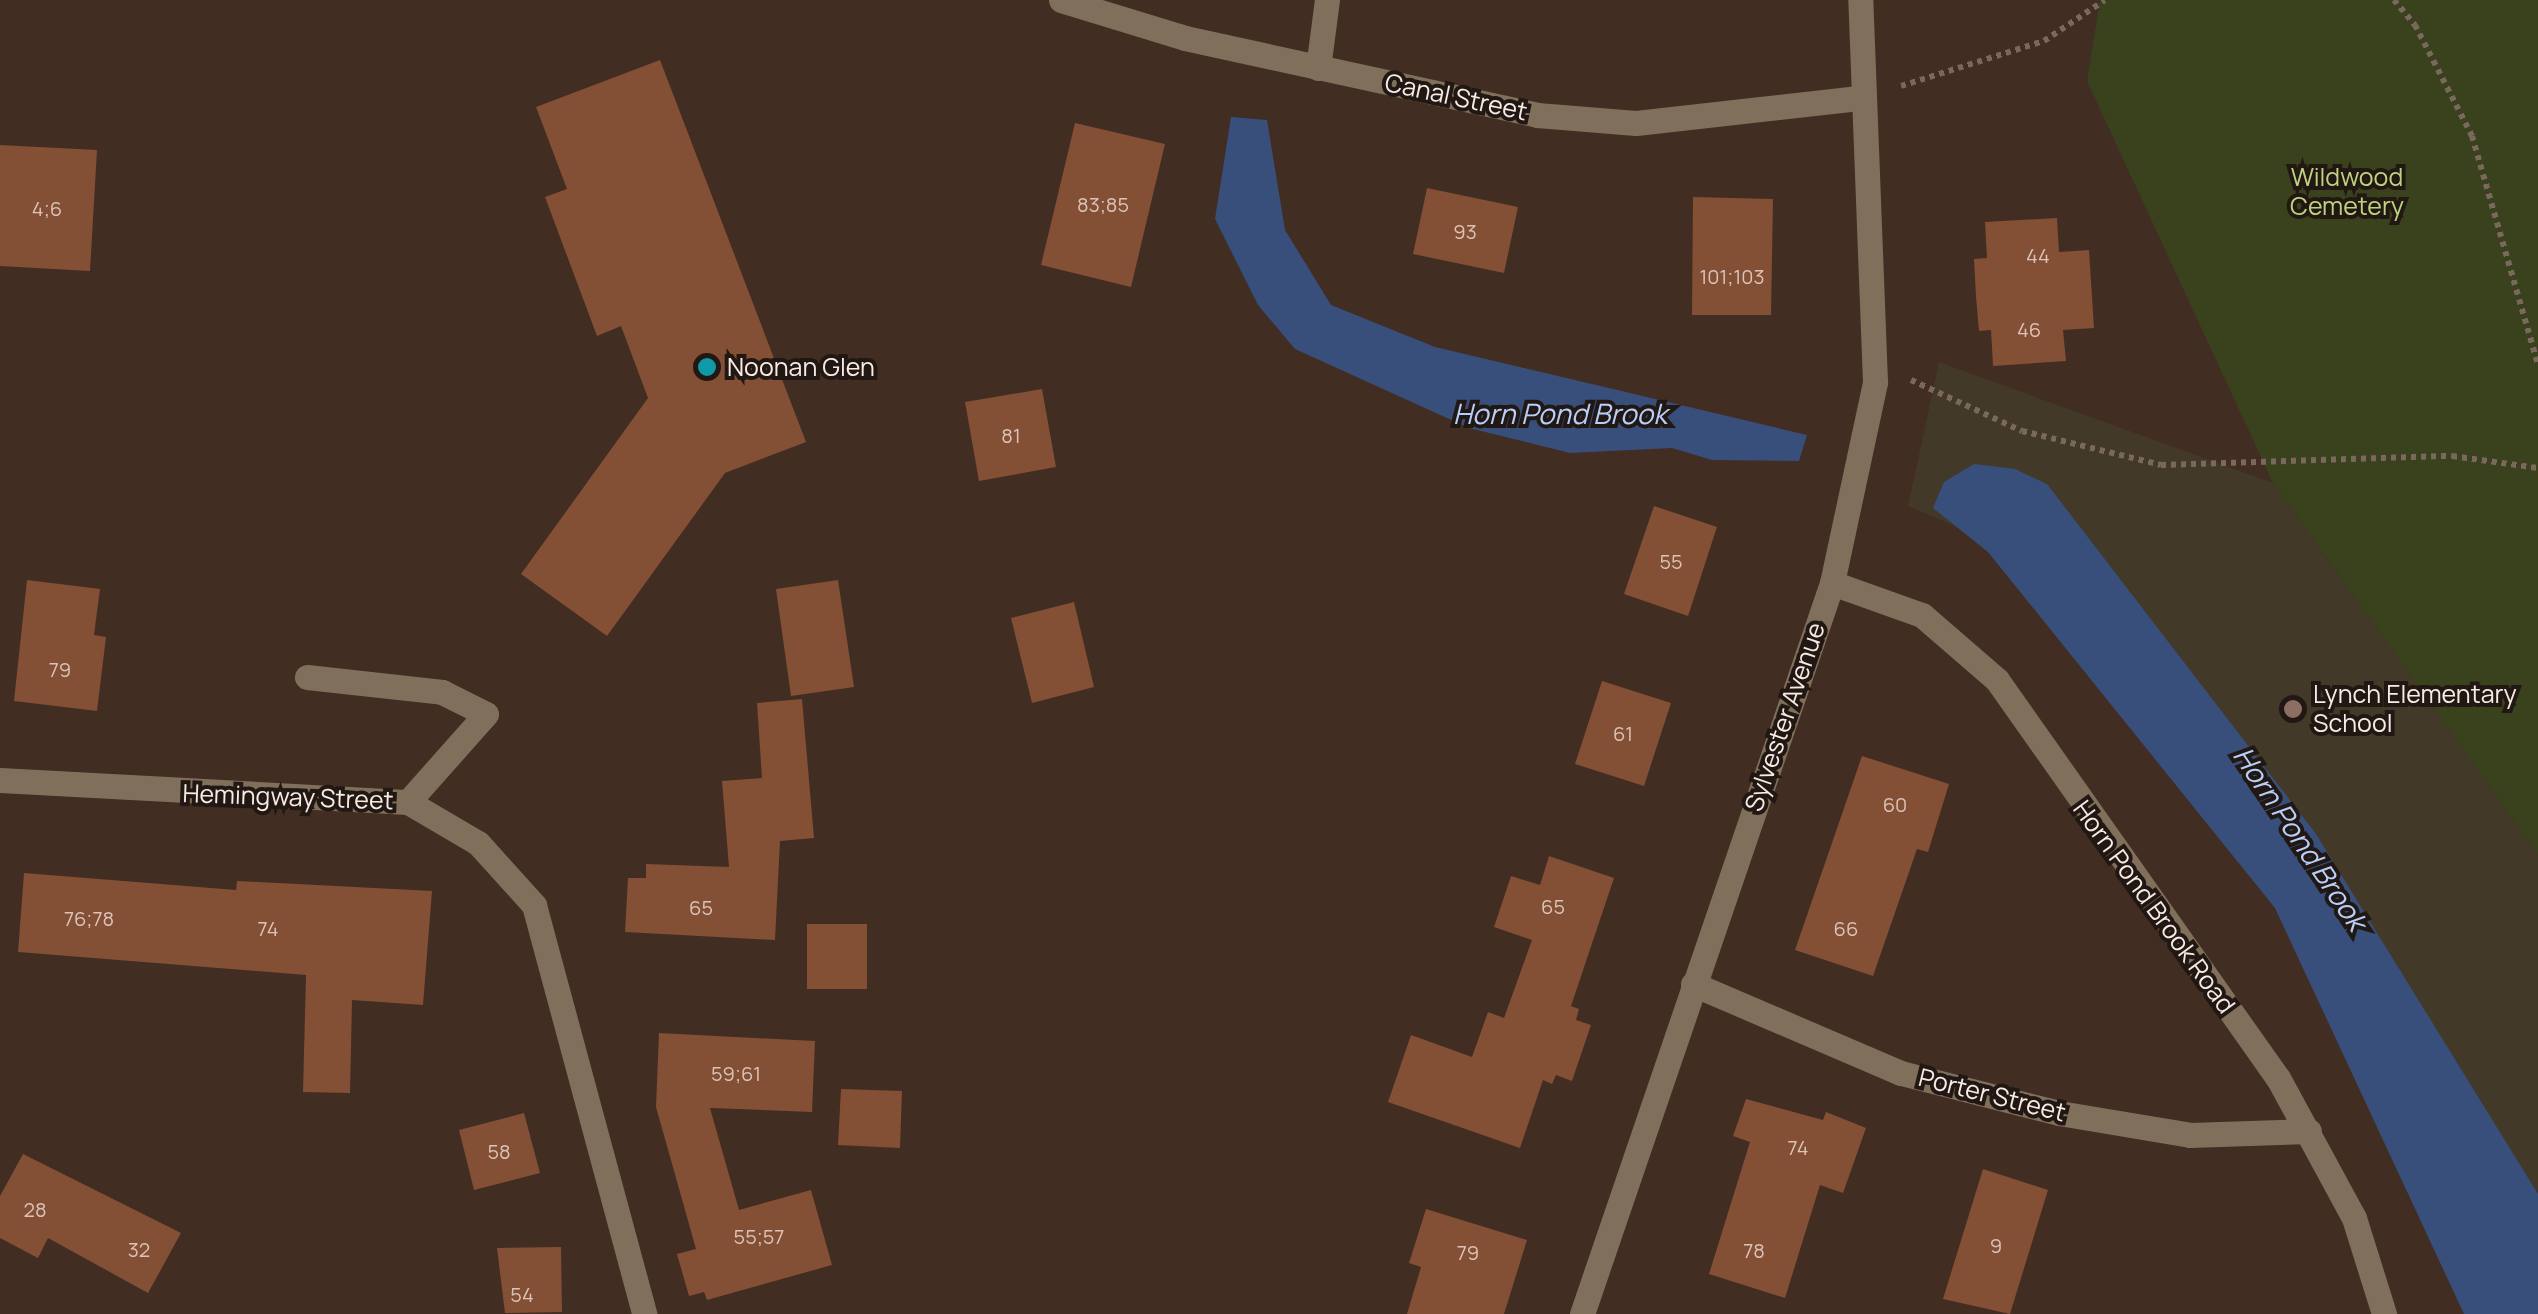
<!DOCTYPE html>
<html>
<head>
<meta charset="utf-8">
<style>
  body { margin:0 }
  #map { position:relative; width:2538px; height:1314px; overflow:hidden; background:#422d23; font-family:Manrope,sans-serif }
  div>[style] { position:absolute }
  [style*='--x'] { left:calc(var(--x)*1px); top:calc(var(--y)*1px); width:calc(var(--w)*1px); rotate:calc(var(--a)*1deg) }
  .education>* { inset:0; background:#423928 }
  .green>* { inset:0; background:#3a411d }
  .water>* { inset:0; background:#384f7c }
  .building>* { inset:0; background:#834f35 }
  .path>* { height:6px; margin-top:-3px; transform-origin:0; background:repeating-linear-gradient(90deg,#7a675e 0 5px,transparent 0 10px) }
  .minor>* { height:25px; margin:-12.5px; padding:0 12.5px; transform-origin:12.5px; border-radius:12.5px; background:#80705b }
  .dots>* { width:28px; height:28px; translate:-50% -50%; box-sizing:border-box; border:5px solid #211813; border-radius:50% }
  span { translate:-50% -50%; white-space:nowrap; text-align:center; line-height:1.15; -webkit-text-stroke:8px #211813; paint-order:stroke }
  .number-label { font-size:20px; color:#dbc3b8 }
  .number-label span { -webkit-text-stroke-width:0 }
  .street-label { font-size:25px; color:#f8eae4 }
  .park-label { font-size:25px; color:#bfd27e }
  .poi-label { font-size:25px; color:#f8eae4 }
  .left { translate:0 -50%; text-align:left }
  .water-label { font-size:28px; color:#b7cefa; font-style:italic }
</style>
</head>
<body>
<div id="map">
  <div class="education">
    <i style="clip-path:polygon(1939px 362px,2273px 483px,2538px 855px,2538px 1314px,2401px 1045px,2044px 564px,1908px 506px)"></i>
  </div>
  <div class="green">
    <i style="clip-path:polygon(2100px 0,2538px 0,2538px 855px,2273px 483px,2087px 81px)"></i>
  </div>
  <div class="water">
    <i style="clip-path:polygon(1231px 117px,1267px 120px,1285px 230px,1331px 305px,1435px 347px,1807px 435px,1799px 461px,1712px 460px,1672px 448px,1570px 453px,1469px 428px,1295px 349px,1258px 305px,1215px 219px)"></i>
    <i style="clip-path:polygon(1974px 464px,2015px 469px,2047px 484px,2316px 834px,2538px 1194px,2538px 1314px,2464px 1314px,2275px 908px,1988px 552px,1933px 508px,1944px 482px)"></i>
  </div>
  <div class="building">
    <i style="clip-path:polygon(660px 60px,806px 442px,725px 473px,607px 636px,521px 574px,648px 398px,621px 326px,597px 336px,545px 197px,567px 189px,536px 107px)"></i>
    <i style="clip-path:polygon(1075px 123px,1165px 144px,1131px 287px,1041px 265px)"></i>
    <i style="clip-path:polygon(0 145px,97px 150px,90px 271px,0 266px)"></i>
    <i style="clip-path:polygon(1427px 188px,1518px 207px,1504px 273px,1413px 254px)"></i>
    <i style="clip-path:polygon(1693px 197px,1773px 199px,1771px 315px,1692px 315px)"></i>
    <i style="clip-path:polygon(2057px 218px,2059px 252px,2089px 250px,2094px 328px,2063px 330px,2066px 361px,1993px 366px,1991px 330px,1979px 331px,1976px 297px,1974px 259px,1987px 258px,1985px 222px)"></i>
    <i style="clip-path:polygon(1042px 389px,1056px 467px,979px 481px,965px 402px)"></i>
    <i style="clip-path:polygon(1654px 506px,1717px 527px,1688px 616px,1624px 594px)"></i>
    <i style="clip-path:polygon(27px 580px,100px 589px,94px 635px,106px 637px,97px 711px,14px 701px)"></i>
    <i style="clip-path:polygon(838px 580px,854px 687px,791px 696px,776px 589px)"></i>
    <i style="clip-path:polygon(1074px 602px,1094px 687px,1032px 703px,1011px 618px)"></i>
    <i style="clip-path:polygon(1602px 681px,1671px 703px,1644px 786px,1575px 764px)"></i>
    <i style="clip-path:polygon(802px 699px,814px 838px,780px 841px,775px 940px,625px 932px,628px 878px,646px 878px,646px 864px,729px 867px,722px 781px,762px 778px,757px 703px)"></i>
    <i style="clip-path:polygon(1862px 756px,1949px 784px,1928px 852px,1917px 849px,1873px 976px,1795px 950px)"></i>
    <i style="clip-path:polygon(1549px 856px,1614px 878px,1571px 1006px,1579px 1009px,1576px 1020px,1591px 1025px,1572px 1081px,1556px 1075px,1552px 1084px,1543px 1080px,1520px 1148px,1388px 1102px,1411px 1035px,1472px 1057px,1488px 1012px,1504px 1018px,1532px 940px,1494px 927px,1511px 876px,1540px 885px)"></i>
    <i style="clip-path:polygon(24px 873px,236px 890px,237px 881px,432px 891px,423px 1005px,352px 1000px,350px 1093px,303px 1092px,306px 975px,18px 952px)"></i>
    <i style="clip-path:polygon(807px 924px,867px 924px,867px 989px,807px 989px)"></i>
    <i style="clip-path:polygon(659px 1033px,815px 1041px,812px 1112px,710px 1108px,739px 1210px,811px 1190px,832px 1265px,707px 1300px,704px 1292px,689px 1296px,677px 1254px,696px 1249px,656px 1107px)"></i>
    <i style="clip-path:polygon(841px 1089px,902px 1091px,900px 1148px,838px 1145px)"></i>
    <i style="clip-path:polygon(1746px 1099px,1823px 1120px,1826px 1112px,1866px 1128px,1843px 1193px,1820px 1185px,1785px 1298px,1709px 1274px,1750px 1142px,1733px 1136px)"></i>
    <i style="clip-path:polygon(524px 1113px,540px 1173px,474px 1190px,459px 1130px)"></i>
    <i style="clip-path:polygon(23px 1154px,181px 1233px,148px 1293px,48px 1238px,38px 1258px,0 1238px,0 1196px)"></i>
    <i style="clip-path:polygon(1983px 1169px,2048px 1190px,2010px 1314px,1943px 1299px)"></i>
    <i style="clip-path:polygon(1426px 1209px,1527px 1240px,1504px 1314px,1407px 1314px,1421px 1267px,1409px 1263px)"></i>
    <i style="clip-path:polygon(561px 1247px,562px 1312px,505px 1313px,497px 1248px)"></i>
  </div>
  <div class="path">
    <i style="--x:2394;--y:0;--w:33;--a:50"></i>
    <i style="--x:2415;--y:25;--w:125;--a:62.8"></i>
    <i style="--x:2472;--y:136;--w:237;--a:73.9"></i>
    <i style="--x:1901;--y:86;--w:150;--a:-17.5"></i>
    <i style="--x:2044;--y:41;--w:73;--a:-33.9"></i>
    <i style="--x:1911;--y:380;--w:122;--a:24.7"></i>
    <i style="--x:2022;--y:431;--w:143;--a:13.7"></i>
    <i style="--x:2161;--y:465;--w:291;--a:-1.8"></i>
    <i style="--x:2452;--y:456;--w:87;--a:7.9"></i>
  </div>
  <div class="minor">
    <i style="--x:1061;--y:0;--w:130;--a:17"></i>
    <i style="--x:1185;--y:38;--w:360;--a:12.3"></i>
    <i style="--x:1537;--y:115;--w:99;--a:4.6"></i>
    <i style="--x:1636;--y:123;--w:224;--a:-6.4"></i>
    <i style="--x:1318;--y:68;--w:69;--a:-82.5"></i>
    <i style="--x:1832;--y:583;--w:96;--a:19.6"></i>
    <i style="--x:1922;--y:615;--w:99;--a:40.9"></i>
    <i style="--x:1997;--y:680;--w:487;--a:54.8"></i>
    <i style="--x:2278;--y:1078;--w:159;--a:61.5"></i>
    <i style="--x:2354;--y:1218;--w:101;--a:72.6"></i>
    <i style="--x:307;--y:677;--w:136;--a:6.3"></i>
    <i style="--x:442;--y:692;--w:49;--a:26.6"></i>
    <i style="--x:486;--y:714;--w:118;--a:131.6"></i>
    <i style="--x:0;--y:780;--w:409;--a:3.1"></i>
    <i style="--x:408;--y:802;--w:81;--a:30.4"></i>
    <i style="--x:478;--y:843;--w:84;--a:47.9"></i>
    <i style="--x:534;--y:905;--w:424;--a:74.9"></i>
    <i style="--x:1693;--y:984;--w:226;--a:23.2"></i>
    <i style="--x:1901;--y:1073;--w:163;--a:14.2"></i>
    <i style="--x:2059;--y:1113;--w:133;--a:9.5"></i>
    <i style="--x:2190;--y:1135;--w:119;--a:-1.9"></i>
    <i style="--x:1582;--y:1314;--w:773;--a:-71.12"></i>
    <i style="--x:1832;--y:583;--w:206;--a:-77.9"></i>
    <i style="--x:1875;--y:382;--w:382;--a:-92.2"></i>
  </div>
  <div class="dots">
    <i style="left:707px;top:367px;background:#0f9aa8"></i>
    <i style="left:2293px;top:709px;background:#8d6e63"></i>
  </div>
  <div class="number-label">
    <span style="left:1103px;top:204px">83;85</span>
    <span style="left:47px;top:208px">4;6</span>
    <span style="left:1465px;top:231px">93</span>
    <span style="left:2038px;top:255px">44</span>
    <span style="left:1732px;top:276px">101;103</span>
    <span style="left:2029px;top:329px">46</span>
    <span style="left:1011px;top:435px">81</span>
    <span style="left:1671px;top:561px">55</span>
    <span style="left:60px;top:669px">79</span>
    <span style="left:1623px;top:733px">61</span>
    <span style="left:1895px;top:804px">60</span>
    <span style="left:1553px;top:906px">65</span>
    <span style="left:701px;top:907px">65</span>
    <span style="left:89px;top:918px">76;78</span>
    <span style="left:268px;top:928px">74</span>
    <span style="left:1846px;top:928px">66</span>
    <span style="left:736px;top:1073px">59;61</span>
    <span style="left:1798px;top:1147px">74</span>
    <span style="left:499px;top:1151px">58</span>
    <span style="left:35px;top:1209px">28</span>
    <span style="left:759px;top:1236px">55;57</span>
    <span style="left:1996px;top:1245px">9</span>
    <span style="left:139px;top:1249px">32</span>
    <span style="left:1754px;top:1250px">78</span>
    <span style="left:1468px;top:1252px">79</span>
    <span style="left:522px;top:1294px">54</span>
  </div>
  <div class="street-label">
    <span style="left:1456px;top:97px;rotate:12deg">Canal Street</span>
    <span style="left:1785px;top:717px;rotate:-71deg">Sylvester Avenue</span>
    <span style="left:288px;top:797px;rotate:2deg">Hemingway Street</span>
    <span style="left:2154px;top:907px;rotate:54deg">Horn Pond Brook Road</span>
    <span style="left:1992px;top:1095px;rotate:14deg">Porter Street</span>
  </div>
  <div class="park-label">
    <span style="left:2347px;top:192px">Wildwood<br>Cemetery</span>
  </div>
  <div class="poi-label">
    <span class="left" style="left:727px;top:367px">Noonan Glen</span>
    <span class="left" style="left:2313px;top:709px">Lynch Elementary<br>School</span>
  </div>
  <div class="water-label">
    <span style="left:1560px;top:413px">Horn Pond Brook</span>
    <span style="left:2301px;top:838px;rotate:56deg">Horn Pond Brook</span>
  </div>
</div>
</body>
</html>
